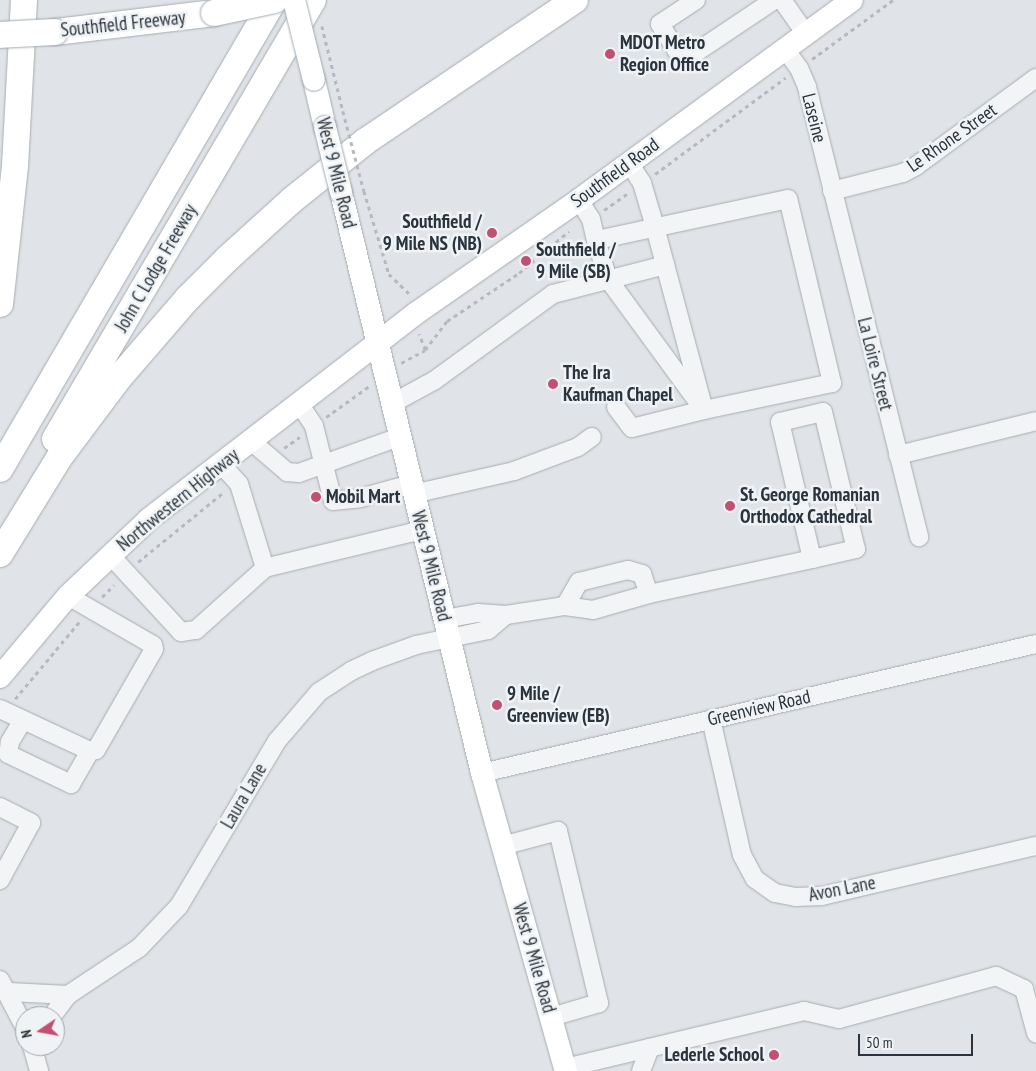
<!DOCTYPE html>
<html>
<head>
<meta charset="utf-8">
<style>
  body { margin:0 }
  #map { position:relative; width:1036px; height:1071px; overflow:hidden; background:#e0e4e8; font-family:"PT Sans Narrow",sans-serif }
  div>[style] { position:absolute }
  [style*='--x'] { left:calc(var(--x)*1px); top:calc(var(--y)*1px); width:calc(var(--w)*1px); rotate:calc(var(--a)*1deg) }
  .path>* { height:2.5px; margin-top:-1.25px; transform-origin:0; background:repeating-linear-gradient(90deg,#b6babf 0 4px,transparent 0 8px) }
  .roads { filter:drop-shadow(0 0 1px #a6acb2) drop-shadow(0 0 1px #a6acb2) }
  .minor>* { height:18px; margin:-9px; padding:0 9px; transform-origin:9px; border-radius:9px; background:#f2f4f6 }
  .major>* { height:22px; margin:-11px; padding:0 11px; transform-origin:11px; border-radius:11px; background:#fff }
  .highway>* { height:26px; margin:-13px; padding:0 13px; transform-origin:13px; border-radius:13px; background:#fff }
  .path-bridge>* { height:2.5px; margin-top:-1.25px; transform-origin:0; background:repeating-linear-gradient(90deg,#b6babf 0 4px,transparent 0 8px) }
  .bridges { filter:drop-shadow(0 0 1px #a0aab2) drop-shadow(0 0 1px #a0aab2) }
  .major-bridge>* { height:22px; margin:-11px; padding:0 11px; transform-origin:11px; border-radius:11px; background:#fff }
  .highway-bridge>* { height:26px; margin:-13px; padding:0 13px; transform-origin:13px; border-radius:13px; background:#fff }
  .dots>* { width:14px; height:14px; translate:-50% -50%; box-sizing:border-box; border:2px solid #eff3f5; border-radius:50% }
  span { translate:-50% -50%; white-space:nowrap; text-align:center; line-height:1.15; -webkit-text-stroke:5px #eff3f5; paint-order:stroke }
  .street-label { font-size:19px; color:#2a343e }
  .poi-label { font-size:19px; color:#2a343e; font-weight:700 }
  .left { translate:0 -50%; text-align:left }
  .right { translate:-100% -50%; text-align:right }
  .north { position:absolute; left:15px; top:1006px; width:50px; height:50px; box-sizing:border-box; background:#eff3f5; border:1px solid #a0a7ac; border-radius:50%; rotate:258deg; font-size:14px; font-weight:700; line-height:20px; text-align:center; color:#2a343e }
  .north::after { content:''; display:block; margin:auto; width:18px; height:22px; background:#c25072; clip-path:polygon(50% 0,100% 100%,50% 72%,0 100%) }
  .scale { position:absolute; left:858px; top:1034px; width:115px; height:22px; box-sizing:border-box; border:2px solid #2a343e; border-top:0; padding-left:6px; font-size:15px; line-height:18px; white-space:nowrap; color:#2a343e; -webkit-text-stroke:4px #eff3f5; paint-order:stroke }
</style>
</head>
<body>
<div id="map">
  <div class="path">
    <i style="--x:322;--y:26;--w:88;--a:76.1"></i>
    <i style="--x:812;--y:59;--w:100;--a:-36.1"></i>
    <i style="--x:655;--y:174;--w:162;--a:-36.4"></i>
    <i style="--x:364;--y:191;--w:87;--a:73.2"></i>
    <i style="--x:389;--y:274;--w:29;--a:44"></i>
    <i style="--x:604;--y:210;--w:29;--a:-35"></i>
    <i style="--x:425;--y:350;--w:36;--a:-53"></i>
    <i style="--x:447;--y:321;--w:87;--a:-33.7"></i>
    <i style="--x:519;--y:273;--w:65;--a:-40"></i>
    <i style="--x:401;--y:363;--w:27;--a:-28"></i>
    <i style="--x:425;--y:350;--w:17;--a:-111"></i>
    <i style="--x:326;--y:417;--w:52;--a:-35.5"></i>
    <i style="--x:284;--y:448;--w:19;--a:-35"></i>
    <i style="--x:138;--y:562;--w:112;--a:-39.2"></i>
    <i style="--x:102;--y:597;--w:17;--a:-45"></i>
    <i style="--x:15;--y:699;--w:102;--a:-50.2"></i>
  </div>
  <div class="roads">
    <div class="minor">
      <i style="--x:696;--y:0;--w:43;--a:146.3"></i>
      <i style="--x:660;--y:24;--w:39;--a:58"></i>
      <i style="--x:681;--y:57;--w:5;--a:22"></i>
      <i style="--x:686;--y:59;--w:106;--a:-33.8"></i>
      <i style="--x:782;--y:0;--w:42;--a:54.8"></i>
      <i style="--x:785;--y:49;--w:24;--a:54"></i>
      <i style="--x:799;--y:68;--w:21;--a:67"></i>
      <i style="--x:807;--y:87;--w:464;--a:76"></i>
      <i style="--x:832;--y:191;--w:73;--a:-14.2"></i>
      <i style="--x:903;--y:173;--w:15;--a:-28"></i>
      <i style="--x:916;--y:166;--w:149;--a:-36.3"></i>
      <i style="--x:579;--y:200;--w:22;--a:58"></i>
      <i style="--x:591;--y:219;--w:22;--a:77"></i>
      <i style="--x:596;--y:240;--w:41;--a:72.9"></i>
      <i style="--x:608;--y:279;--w:162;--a:53.8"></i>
      <i style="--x:704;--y:410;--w:131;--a:-11.9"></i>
      <i style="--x:832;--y:383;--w:189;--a:-103.4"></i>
      <i style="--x:788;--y:199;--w:196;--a:167.9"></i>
      <i style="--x:391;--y:404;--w:50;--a:-28.6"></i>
      <i style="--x:435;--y:380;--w:146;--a:-36.1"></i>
      <i style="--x:553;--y:294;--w:116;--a:-14.5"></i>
      <i style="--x:300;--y:405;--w:25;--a:56"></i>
      <i style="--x:314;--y:426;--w:77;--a:75.8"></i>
      <i style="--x:333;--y:501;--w:27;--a:-6"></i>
      <i style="--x:360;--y:498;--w:53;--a:-15.4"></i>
      <i style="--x:616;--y:407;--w:26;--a:53"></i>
      <i style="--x:632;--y:428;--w:74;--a:-14"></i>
      <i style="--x:704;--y:410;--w:189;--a:-105"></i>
      <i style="--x:655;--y:227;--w:46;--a:-106.5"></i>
      <i style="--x:642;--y:183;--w:24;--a:-123"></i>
      <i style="--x:251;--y:441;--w:48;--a:40.7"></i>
      <i style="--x:287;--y:472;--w:12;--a:5"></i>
      <i style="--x:299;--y:473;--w:106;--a:-19.8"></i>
      <i style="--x:898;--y:455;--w:142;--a:-13.8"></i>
      <i style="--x:221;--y:464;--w:27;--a:48"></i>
      <i style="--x:239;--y:484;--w:88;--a:72.8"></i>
      <i style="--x:413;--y:494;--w:104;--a:-12.8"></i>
      <i style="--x:514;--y:471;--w:68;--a:-20.6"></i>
      <i style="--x:578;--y:447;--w:17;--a:-36"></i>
      <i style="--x:110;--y:555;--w:105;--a:47.3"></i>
      <i style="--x:181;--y:632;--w:15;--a:-8"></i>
      <i style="--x:196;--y:630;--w:93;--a:-41.9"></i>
      <i style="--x:265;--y:568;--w:162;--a:-13.6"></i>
      <i style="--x:565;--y:606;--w:28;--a:-60"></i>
      <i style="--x:579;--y:582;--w:50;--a:-13.8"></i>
      <i style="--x:628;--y:570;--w:15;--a:16"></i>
      <i style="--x:642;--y:574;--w:21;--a:71"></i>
      <i style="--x:506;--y:615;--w:60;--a:-8.7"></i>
      <i style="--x:565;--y:606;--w:28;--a:8"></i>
      <i style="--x:593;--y:610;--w:58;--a:-15.9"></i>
      <i style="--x:649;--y:594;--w:167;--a:-12.1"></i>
      <i style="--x:812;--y:559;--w:141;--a:-103.1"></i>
      <i style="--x:780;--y:422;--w:44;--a:-13.1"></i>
      <i style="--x:823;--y:412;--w:141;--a:76.5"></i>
      <i style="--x:856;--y:549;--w:45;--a:167.2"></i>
      <i style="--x:0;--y:709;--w:99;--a:25"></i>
      <i style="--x:90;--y:751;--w:6;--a:-9"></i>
      <i style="--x:96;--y:750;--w:116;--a:-60.1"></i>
      <i style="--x:154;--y:649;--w:4;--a:-104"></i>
      <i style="--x:153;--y:645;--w:98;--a:-150"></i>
      <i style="--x:711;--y:719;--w:139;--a:77.2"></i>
      <i style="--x:742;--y:855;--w:27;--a:62"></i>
      <i style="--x:755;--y:879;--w:24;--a:35"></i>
      <i style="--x:775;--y:893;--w:21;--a:11"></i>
      <i style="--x:796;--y:897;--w:26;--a:-2"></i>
      <i style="--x:822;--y:896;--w:220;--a:-13.2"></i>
      <i style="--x:23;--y:720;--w:26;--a:121"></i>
      <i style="--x:10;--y:742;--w:12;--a:99"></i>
      <i style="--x:8;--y:754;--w:70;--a:25.5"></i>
      <i style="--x:71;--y:784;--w:38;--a:-60"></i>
      <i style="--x:482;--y:773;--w:569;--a:-13.11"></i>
      <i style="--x:0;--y:807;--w:35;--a:27"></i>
      <i style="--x:31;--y:823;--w:65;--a:118.5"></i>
      <i style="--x:502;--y:846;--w:58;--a:-15"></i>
      <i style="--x:558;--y:831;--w:177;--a:76.6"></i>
      <i style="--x:599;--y:1003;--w:50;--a:163.7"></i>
      <i style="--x:0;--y:980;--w:54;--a:62.5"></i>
      <i style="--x:9;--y:992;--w:59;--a:2.9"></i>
      <i style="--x:52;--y:1016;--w:26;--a:-53"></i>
      <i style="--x:68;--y:995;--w:85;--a:-33.5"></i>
      <i style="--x:139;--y:948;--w:58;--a:-46.4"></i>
      <i style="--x:179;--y:906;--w:192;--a:-59.3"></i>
      <i style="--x:277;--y:741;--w:65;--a:-49.4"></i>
      <i style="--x:319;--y:692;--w:38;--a:-33"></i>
      <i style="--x:351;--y:671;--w:23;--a:-25"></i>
      <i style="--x:372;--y:661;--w:47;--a:-20"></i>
      <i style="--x:416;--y:645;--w:74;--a:-11.8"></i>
      <i style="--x:488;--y:630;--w:23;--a:-40"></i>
      <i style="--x:506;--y:615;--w:28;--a:-176"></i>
      <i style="--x:478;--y:613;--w:35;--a:170"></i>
      <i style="--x:32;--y:1046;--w:26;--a:74"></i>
      <i style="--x:565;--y:1068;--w:246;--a:-13.4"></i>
      <i style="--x:804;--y:1011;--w:36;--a:13"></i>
      <i style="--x:839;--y:1019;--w:163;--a:-15.3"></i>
      <i style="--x:996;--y:976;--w:31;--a:25"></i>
      <i style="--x:1024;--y:989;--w:46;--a:74.7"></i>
      <i style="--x:641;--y:1071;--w:25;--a:-69"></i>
    </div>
    <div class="major">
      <i style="--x:314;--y:80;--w:48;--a:76.8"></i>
      <i style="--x:341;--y:192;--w:598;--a:76.36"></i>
      <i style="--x:482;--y:773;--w:310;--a:74.3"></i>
      <i style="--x:0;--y:677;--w:106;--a:-50"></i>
      <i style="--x:68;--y:596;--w:112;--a:-43.5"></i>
      <i style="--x:149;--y:519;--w:336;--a:-37.6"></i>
      <i style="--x:415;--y:314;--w:200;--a:-34.8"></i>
      <i style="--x:579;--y:200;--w:338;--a:-36.2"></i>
    </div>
    <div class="highway">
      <i style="--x:55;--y:32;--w:160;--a:-6.8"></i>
      <i style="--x:0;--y:304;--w:139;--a:-83.8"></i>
      <i style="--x:15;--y:166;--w:166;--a:-86.9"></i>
      <i style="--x:55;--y:439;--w:509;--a:-59.56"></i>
      <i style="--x:0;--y:469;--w:543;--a:-59.71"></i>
      <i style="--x:0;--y:554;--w:113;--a:-58.4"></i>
      <i style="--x:59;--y:458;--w:99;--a:-53.2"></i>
      <i style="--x:118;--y:379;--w:107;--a:-49.2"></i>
      <i style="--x:188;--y:298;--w:55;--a:-45"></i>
      <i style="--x:227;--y:259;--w:88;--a:-42.2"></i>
      <i style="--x:292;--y:200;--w:95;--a:-38.6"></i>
      <i style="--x:366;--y:141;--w:252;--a:-34"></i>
    </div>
  </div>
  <div class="path-bridge">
    <i style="--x:343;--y:111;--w:83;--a:75.3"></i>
  </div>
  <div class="bridges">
    <div class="major-bridge">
      <i style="--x:294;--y:0;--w:82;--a:76"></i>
      <i style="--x:325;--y:127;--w:67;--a:76.2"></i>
    </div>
    <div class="highway-bridge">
      <i style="--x:214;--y:13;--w:62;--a:-12"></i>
      <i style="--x:0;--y:35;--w:55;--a:-3.1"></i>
    </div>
  </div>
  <div class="dots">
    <i style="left:610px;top:54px;background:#c25072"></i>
    <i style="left:492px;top:233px;background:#c25072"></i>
    <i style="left:526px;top:261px;background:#c25072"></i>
    <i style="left:553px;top:384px;background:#c25072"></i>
    <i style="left:316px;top:497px;background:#c25072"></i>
    <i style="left:730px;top:506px;background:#c25072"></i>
    <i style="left:497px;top:705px;background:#c25072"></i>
    <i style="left:774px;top:1055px;background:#c25072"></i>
  </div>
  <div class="street-label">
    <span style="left:123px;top:24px;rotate:-6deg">Southfield Freeway</span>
    <span style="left:814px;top:118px;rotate:76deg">Laseine</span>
    <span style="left:952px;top:138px;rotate:-35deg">Le Rhone Street</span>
    <span style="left:336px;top:173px;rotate:76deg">West 9 Mile Road</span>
    <span style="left:615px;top:173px;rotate:-36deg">Southfield Road</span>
    <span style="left:156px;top:268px;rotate:-60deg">John C Lodge Freeway</span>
    <span style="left:875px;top:364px;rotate:76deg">La Loire Street</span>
    <span style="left:178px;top:500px;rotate:-39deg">Northwestern Highway</span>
    <span style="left:431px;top:566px;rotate:76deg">West 9 Mile Road</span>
    <span style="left:759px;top:708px;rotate:-13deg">Greenview Road</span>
    <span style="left:244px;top:796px;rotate:-60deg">Laura Lane</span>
    <span style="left:842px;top:889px;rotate:-11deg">Avon Lane</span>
    <span style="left:534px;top:958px;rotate:74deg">West 9 Mile Road</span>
  </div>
  <div class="poi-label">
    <span class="left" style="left:620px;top:54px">MDOT Metro<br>Region Office</span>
    <span class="right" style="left:482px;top:233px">Southfield /<br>9 Mile NS (NB)</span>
    <span class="left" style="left:536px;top:261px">Southfield /<br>9 Mile (SB)</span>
    <span class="left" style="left:563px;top:384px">The Ira<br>Kaufman Chapel</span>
    <span class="left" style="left:740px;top:506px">St. George Romanian<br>Orthodox Cathedral</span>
    <span class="left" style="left:326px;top:497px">Mobil Mart</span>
    <span class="left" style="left:507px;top:705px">9 Mile /<br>Greenview (EB)</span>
    <span class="right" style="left:764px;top:1055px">Lederle School</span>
  </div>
  <div class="north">N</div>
  <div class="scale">50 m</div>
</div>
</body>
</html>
